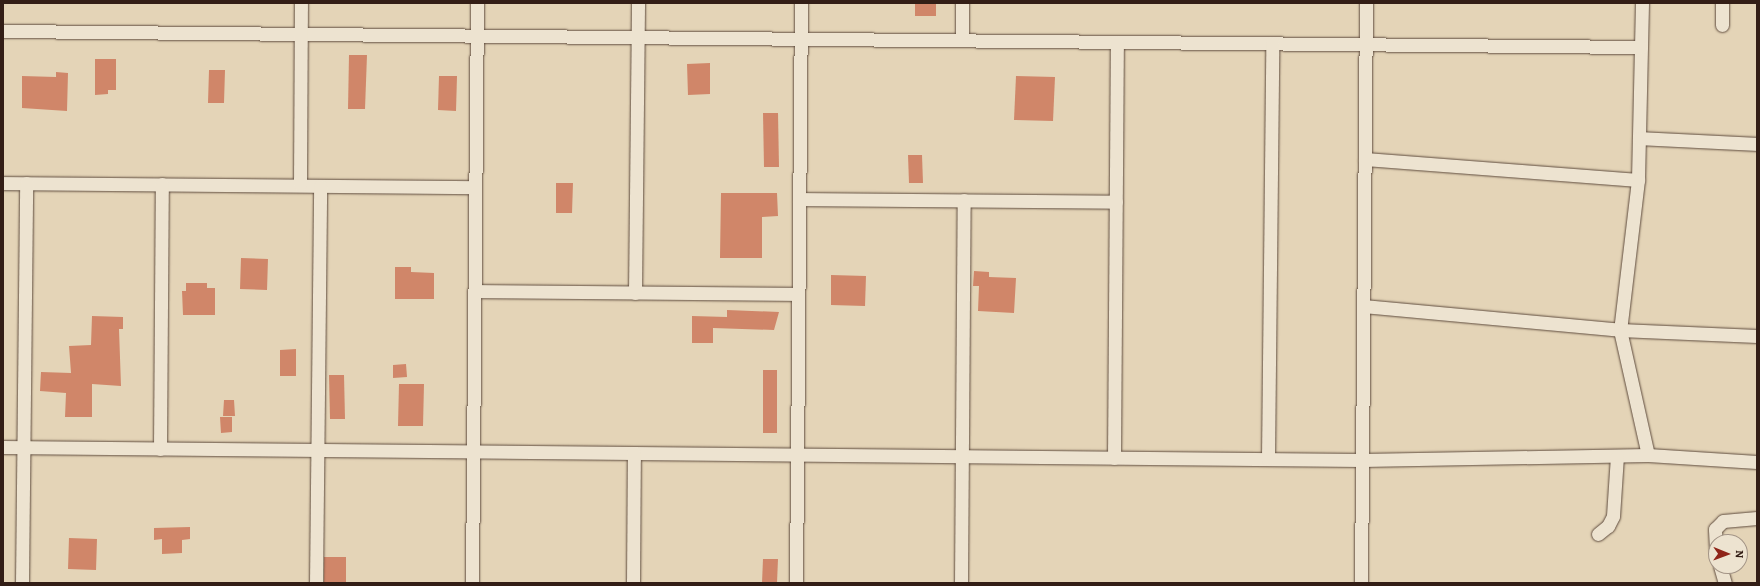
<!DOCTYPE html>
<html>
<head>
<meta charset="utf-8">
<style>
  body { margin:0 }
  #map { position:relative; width:1760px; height:586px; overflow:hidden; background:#e4d4b7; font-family:Alegreya,serif }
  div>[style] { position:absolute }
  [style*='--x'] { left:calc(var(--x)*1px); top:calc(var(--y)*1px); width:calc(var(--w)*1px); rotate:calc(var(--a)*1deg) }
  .building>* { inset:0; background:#d08669 }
  .roads { filter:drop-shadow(0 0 1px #5f4c3e) drop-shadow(0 0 1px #5f4c3e) }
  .street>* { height:13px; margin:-6.5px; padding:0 6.5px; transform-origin:6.5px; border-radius:6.5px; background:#ede3d0 }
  span { translate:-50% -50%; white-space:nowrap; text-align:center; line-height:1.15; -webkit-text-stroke:3.5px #ede3d0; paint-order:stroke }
  .frame { position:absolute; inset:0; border:4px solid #331e16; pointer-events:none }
  .north { position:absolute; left:1708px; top:534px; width:40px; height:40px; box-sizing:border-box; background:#ede3d0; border:1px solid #a39486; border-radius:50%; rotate:91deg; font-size:11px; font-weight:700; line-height:16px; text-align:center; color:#331e16 }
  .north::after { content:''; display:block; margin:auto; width:14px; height:18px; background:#8f2418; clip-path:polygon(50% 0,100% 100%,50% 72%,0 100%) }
</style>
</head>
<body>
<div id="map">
  <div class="building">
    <i style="clip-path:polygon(915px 3px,936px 3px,936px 16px,915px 16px)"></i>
    <i style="clip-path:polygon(349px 55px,367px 55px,365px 109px,348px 109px)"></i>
    <i style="clip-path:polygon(95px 59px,116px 59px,116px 90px,108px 90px,108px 94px,95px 95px)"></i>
    <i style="clip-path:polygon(710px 63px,710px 94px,688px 95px,687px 64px)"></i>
    <i style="clip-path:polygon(209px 70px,225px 70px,224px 103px,208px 103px)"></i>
    <i style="clip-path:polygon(56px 72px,68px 73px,67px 111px,22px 108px,22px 76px,56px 77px)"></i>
    <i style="clip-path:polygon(439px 76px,457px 76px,456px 111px,438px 110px)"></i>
    <i style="clip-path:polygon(1016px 76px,1055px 77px,1053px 121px,1014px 120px)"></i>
    <i style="clip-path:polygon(763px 113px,778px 113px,779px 167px,764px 167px)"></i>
    <i style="clip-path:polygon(908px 155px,922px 155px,923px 183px,909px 183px)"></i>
    <i style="clip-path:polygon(556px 183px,573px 183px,572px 213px,556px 213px)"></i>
    <i style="clip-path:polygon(721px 193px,777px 193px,778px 216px,762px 217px,762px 258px,720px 258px)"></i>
    <i style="clip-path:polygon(241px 258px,268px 259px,267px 290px,240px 289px)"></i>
    <i style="clip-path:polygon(395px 267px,411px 267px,411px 272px,434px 273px,434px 299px,395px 299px)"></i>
    <i style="clip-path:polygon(974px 271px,989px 272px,989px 277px,1016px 278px,1014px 313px,978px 311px,979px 286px,973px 286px)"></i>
    <i style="clip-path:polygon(831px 275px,866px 276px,865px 306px,831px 305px)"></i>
    <i style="clip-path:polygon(186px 283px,207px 283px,207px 288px,215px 288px,215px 315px,183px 315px,182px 291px,186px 291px)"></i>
    <i style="clip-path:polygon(727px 310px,779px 312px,774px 330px,713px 328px,713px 343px,692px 343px,692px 316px,727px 317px)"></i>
    <i style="clip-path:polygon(92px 316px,123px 317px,123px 329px,119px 329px,121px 386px,92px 384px,92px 417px,65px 417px,66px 393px,40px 391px,41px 372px,71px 373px,69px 346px,91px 345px)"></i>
    <i style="clip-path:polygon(296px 349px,296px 376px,280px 376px,280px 350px)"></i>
    <i style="clip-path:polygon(406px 364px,407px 377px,393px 378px,393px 365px)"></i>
    <i style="clip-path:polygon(763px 370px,777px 370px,777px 433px,763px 433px)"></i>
    <i style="clip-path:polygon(329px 375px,344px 375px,345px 419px,330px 419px)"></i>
    <i style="clip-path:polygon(399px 384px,424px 384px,423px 426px,398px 426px)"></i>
    <i style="clip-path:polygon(224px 400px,234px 400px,235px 416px,223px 416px)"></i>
    <i style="clip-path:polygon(220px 417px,232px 417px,232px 432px,221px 433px)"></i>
    <i style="clip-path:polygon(190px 527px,190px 539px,182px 540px,182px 553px,162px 554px,162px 539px,154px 540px,154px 528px)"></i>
    <i style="clip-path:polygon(69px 538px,97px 539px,96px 570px,68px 569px)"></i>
    <i style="clip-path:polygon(324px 557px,346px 557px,346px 583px,324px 583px)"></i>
    <i style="clip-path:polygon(763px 559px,778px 559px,777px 583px,762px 583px)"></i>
  </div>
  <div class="roads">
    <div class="street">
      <i style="--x:1642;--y:3;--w:177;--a:91.3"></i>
      <i style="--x:1638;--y:180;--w:151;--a:96.8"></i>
      <i style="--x:1620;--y:330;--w:128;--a:77.4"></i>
      <i style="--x:1722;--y:25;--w:22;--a:-90"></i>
      <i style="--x:3;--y:31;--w:1638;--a:0.56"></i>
      <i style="--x:962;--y:40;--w:37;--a:-90"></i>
      <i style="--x:1639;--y:138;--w:118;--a:2.9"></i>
      <i style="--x:1365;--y:159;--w:274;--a:4.4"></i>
      <i style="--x:3;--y:183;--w:472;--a:0.5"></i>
      <i style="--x:300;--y:185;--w:182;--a:-89.7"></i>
      <i style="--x:799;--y:199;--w:317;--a:0.5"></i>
      <i style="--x:475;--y:291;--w:323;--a:0.5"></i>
      <i style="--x:635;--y:293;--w:290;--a:-89.4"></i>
      <i style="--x:1363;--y:306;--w:258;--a:5.3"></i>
      <i style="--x:1620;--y:330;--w:137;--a:2.5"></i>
      <i style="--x:3;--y:447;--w:1359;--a:0.55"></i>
      <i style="--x:1362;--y:460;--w:286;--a:-1"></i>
      <i style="--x:1648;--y:455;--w:109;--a:3.7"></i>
      <i style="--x:160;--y:449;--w:265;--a:-89.6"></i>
      <i style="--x:1114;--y:458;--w:416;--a:-89.6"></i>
      <i style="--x:1268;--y:459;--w:416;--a:-89.4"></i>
      <i style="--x:1598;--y:534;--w:13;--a:-39"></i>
      <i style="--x:1608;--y:526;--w:11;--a:-63"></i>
      <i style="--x:1613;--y:516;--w:60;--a:-86.2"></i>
      <i style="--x:1716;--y:549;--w:20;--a:-93"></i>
      <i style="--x:1715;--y:529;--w:11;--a:-45"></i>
      <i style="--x:1723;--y:521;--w:34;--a:-5"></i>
      <i style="--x:1720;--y:566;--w:18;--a:74"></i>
      <i style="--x:22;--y:583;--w:400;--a:-89.4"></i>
      <i style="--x:316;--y:583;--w:397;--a:-89.4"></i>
      <i style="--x:472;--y:583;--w:580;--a:-89.51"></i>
      <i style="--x:633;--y:583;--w:130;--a:-89.6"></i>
      <i style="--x:796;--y:583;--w:580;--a:-89.51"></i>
      <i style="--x:961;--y:583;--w:383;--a:-89.6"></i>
      <i style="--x:1361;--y:583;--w:580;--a:-89.51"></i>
    </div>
  </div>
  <div class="frame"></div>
  <div class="north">N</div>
</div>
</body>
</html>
